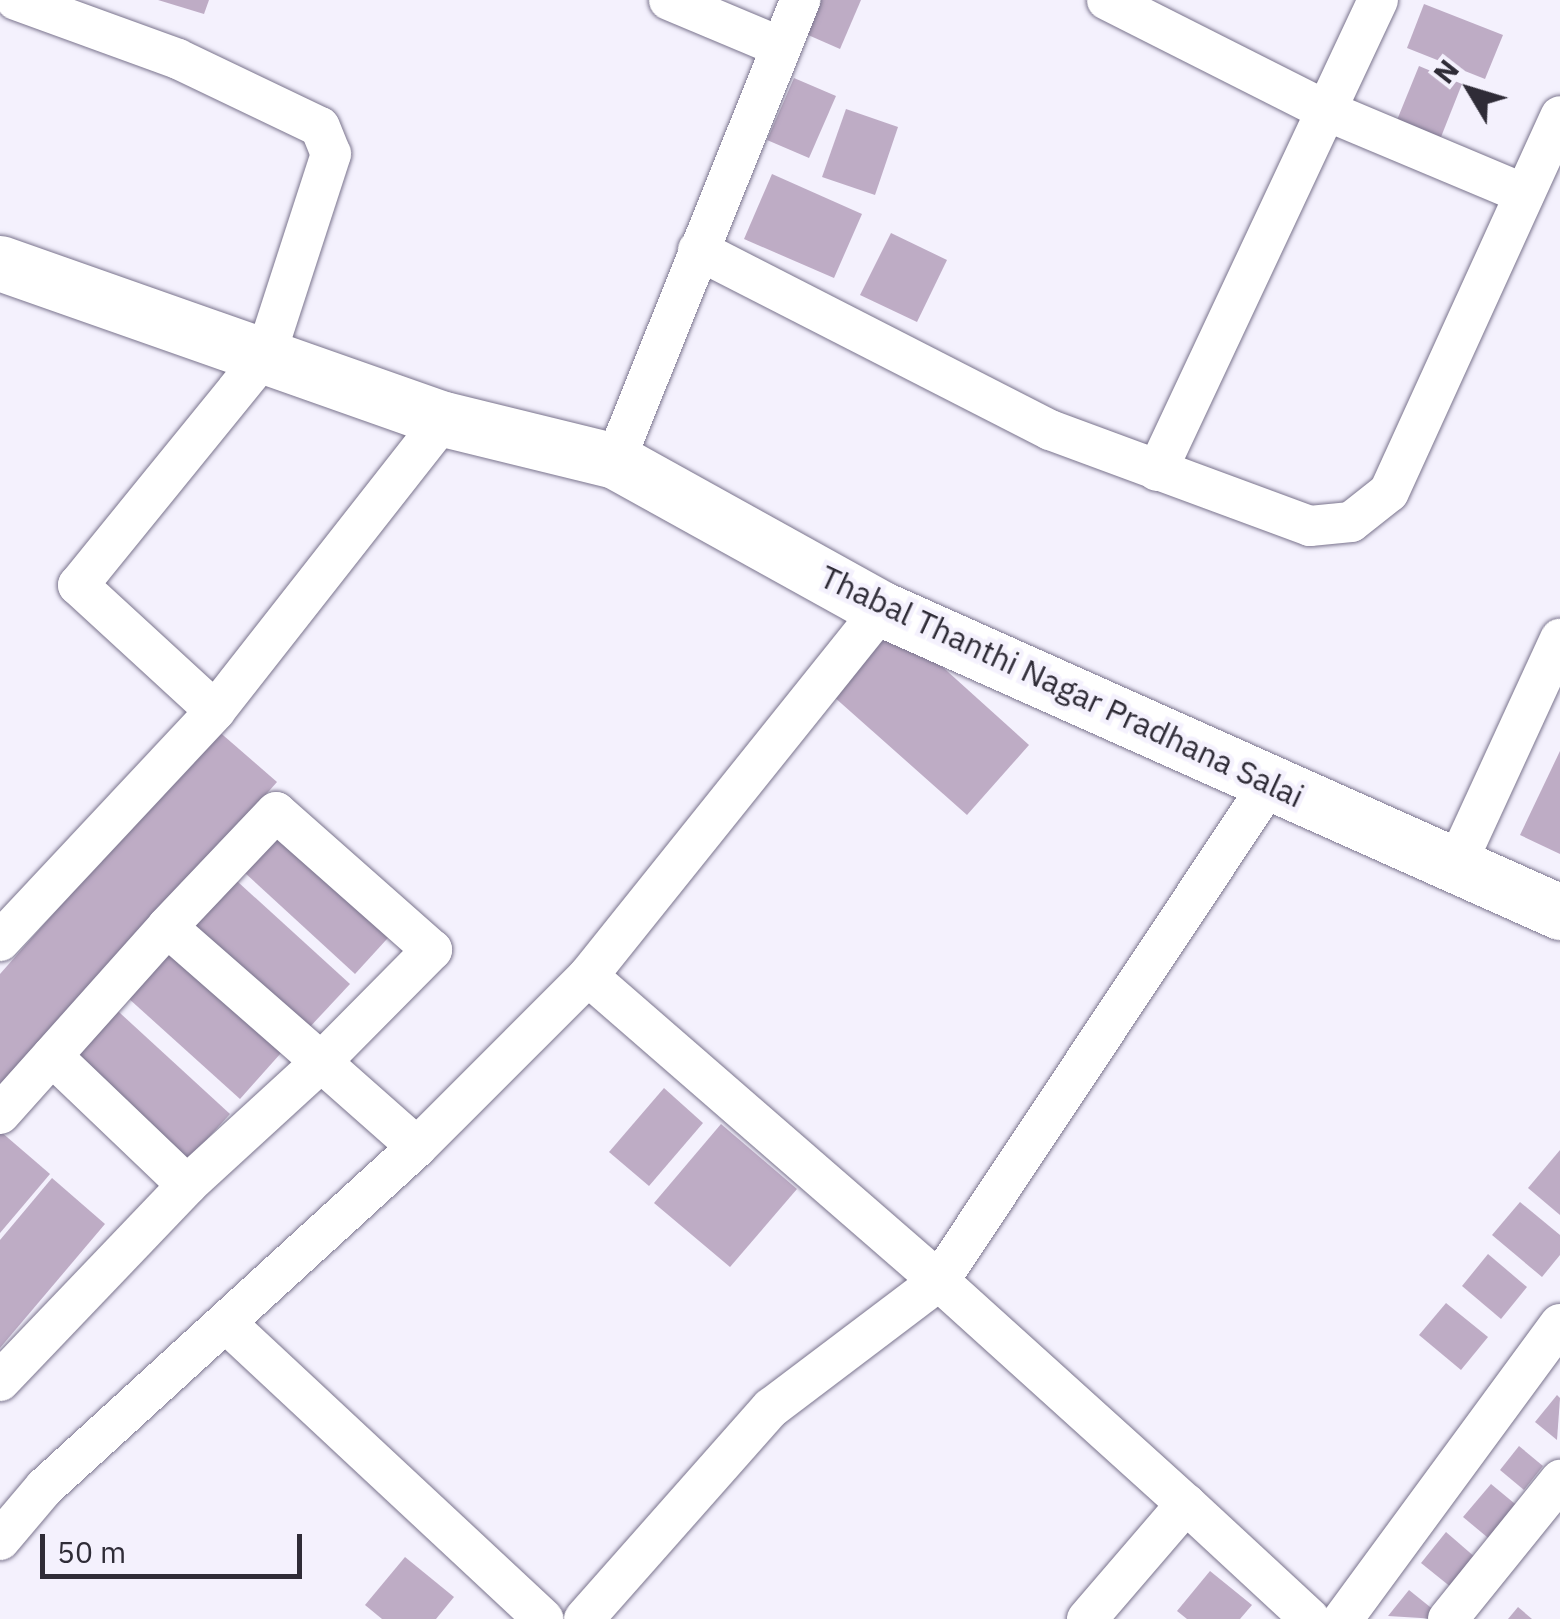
<!DOCTYPE html>
<html>
<head>
<meta charset="utf-8">
<style>
  body { margin:0 }
  #map { position:relative; width:1560px; height:1619px; overflow:hidden; background:#f4f1fd; font-family:"IBM Plex Sans",sans-serif }
  div>[style] { position:absolute }
  [style*='--x'] { left:calc(var(--x)*1px); top:calc(var(--y)*1px); width:calc(var(--w)*1px); rotate:calc(var(--a)*1deg) }
  .building>* { inset:0; background:#beacc5 }
  .roads { filter:drop-shadow(0 0 2px #7a748d) drop-shadow(0 0 2px #7a748d) }
  .street>* { height:40px; margin:-20px; padding:0 20px; transform-origin:20px; border-radius:20px; background:#fff }
  .secondary>* { height:55px; margin:-27.5px; padding:0 27.5px; transform-origin:27.5px; border-radius:27.5px; background:#fff }
  span { translate:-50% -50%; white-space:nowrap; text-align:center; line-height:1.15; -webkit-text-stroke:9px #f4f1fd; paint-order:stroke }
  .street-label { font-size:32px; color:#2f2c37 }
  .north { position:absolute; left:1420px; top:40px; width:100px; height:100px; -webkit-text-stroke:8px #f4f1fd; paint-order:stroke; rotate:308deg; font-size:28px; font-weight:700; line-height:40px; text-align:center; color:#2f2c37 }
  .north::after { content:''; display:block; margin:auto; width:35px; height:45px; background:#2f2c37; clip-path:polygon(50% 0,100% 100%,50% 72%,0 100%) }
  .scale { position:absolute; left:40px; top:1534px; width:262px; height:45px; box-sizing:border-box; border:5px solid #2f2c37; border-top:0; padding-left:12px; font-size:30px; line-height:35px; white-space:nowrap; color:#2f2c37; -webkit-text-stroke:8px #f4f1fd; paint-order:stroke }
</style>
</head>
<body>
<div id="map">
  <div class="building">
    <i style="clip-path:polygon(158px 0,209px 0,204px 14px)"></i>
    <i style="clip-path:polygon(812px 0,861px 0,840px 49px,799px 31px)"></i>
    <i style="clip-path:polygon(1424px 4px,1503px 35px,1485px 79px,1407px 48px)"></i>
    <i style="clip-path:polygon(1419px 66px,1462px 84px,1441px 137px,1397px 120px)"></i>
    <i style="clip-path:polygon(794px 78px,836px 96px,809px 158px,767px 140px)"></i>
    <i style="clip-path:polygon(846px 109px,898px 127px,875px 195px,822px 177px)"></i>
    <i style="clip-path:polygon(772px 174px,862px 214px,834px 278px,744px 239px)"></i>
    <i style="clip-path:polygon(891px 233px,947px 260px,917px 322px,860px 295px)"></i>
    <i style="clip-path:polygon(896px 625px,1029px 745px,967px 815px,833px 696px)"></i>
    <i style="clip-path:polygon(216px 729px,277px 782px,0 1095px,0 974px)"></i>
    <i style="clip-path:polygon(1560px 751px,1560px 854px,1520px 835px)"></i>
    <i style="clip-path:polygon(274px 816px,397px 928px,355px 974px,233px 862px)"></i>
    <i style="clip-path:polygon(227px 872px,350px 984px,308px 1029px,185px 918px)"></i>
    <i style="clip-path:polygon(159px 942px,281px 1053px,240px 1099px,117px 988px)"></i>
    <i style="clip-path:polygon(108px 1002px,230px 1114px,189px 1159px,66px 1048px)"></i>
    <i style="clip-path:polygon(664px 1088px,703px 1123px,649px 1186px,609px 1152px)"></i>
    <i style="clip-path:polygon(721px 1124px,797px 1189px,730px 1267px,654px 1203px)"></i>
    <i style="clip-path:polygon(0 1131px,50px 1174px,0 1233px)"></i>
    <i style="clip-path:polygon(1560px 1150px,1560px 1215px,1528px 1188px)"></i>
    <i style="clip-path:polygon(52px 1178px,105px 1224px,0 1348px,0 1240px)"></i>
    <i style="clip-path:polygon(1520px 1202px,1560px 1235px,1560px 1255px,1542px 1277px,1492px 1235px)"></i>
    <i style="clip-path:polygon(1488px 1254px,1527px 1287px,1501px 1319px,1462px 1286px)"></i>
    <i style="clip-path:polygon(1446px 1303px,1488px 1337px,1461px 1370px,1419px 1335px)"></i>
    <i style="clip-path:polygon(1557px 1395px,1560px 1398px,1557px 1440px,1535px 1422px)"></i>
    <i style="clip-path:polygon(1519px 1446px,1543px 1466px,1524px 1490px,1500px 1470px)"></i>
    <i style="clip-path:polygon(1491px 1484px,1520px 1508px,1493px 1542px,1463px 1517px)"></i>
    <i style="clip-path:polygon(1446px 1532px,1476px 1558px,1452px 1588px,1421px 1563px)"></i>
    <i style="clip-path:polygon(405px 1557px,454px 1597px,436px 1619px,382px 1619px,365px 1605px)"></i>
    <i style="clip-path:polygon(1210px 1571px,1252px 1605px,1240px 1619px,1187px 1619px,1177px 1611px)"></i>
    <i style="clip-path:polygon(1409px 1590px,1440px 1615px,1437px 1619px,1388px 1616px)"></i>
    <i style="clip-path:polygon(1518px 1607px,1532px 1619px,1508px 1619px)"></i>
  </div>
  <div class="roads">
    <div class="street">
      <i style="--x:16;--y:0;--w:172;--a:20"></i>
      <i style="--x:178;--y:59;--w:157;--a:25.6"></i>
      <i style="--x:320;--y:127;--w:29;--a:68"></i>
      <i style="--x:331;--y:154;--w:210;--a:108"></i>
      <i style="--x:266;--y:354;--w:298;--a:129.1"></i>
      <i style="--x:78;--y:585;--w:186;--a:42.6"></i>
      <i style="--x:215;--y:711;--w:371;--a:-51.9"></i>
      <i style="--x:669;--y:0;--w:121;--a:22.8"></i>
      <i style="--x:1107;--y:0;--w:246;--a:26.8"></i>
      <i style="--x:1327;--y:111;--w:214;--a:22.8"></i>
      <i style="--x:698;--y:250;--w:395;--a:27.1"></i>
      <i style="--x:1050;--y:430;--w:277;--a:20.3"></i>
      <i style="--x:1310;--y:526;--w:41;--a:-5.6"></i>
      <i style="--x:1351;--y:522;--w:48;--a:-38.3"></i>
      <i style="--x:1389;--y:492;--w:413;--a:-65.5"></i>
      <i style="--x:615;--y:461;--w:497;--a:-68.1"></i>
      <i style="--x:1157;--y:471;--w:520;--a:-64.86"></i>
      <i style="--x:1456;--y:865;--w:249;--a:-65.3"></i>
      <i style="--x:0;--y:941;--w:315;--a:-46.9"></i>
      <i style="--x:588;--y:976;--w:465;--a:41"></i>
      <i style="--x:939;--y:1281;--w:333;--a:42.1"></i>
      <i style="--x:1186;--y:1504;--w:152;--a:130.7"></i>
      <i style="--x:52;--y:1056;--w:187;--a:43.7"></i>
      <i style="--x:0;--y:1114;--w:251;--a:-48.2"></i>
      <i style="--x:226;--y:1323;--w:434;--a:43"></i>
      <i style="--x:0;--y:1381;--w:271;--a:-46.3"></i>
      <i style="--x:187;--y:1185;--w:182;--a:-42.5"></i>
      <i style="--x:321;--y:1062;--w:158;--a:-45.3"></i>
      <i style="--x:432;--y:950;--w:208;--a:-138.5"></i>
      <i style="--x:276;--y:812;--w:158;--a:133.5"></i>
      <i style="--x:167;--y:927;--w:205;--a:41.2"></i>
      <i style="--x:321;--y:1062;--w:128;--a:41.5"></i>
      <i style="--x:1186;--y:1504;--w:169;--a:42.8"></i>
      <i style="--x:0;--y:1540;--w:68;--a:-49.8"></i>
      <i style="--x:44;--y:1488;--w:505;--a:-42.43"></i>
      <i style="--x:417;--y:1147;--w:242;--a:-45"></i>
      <i style="--x:588;--y:976;--w:470;--a:-51.3"></i>
      <i style="--x:584;--y:1619;--w:282;--a:-48.5"></i>
      <i style="--x:771;--y:1408;--w:211;--a:-37.1"></i>
      <i style="--x:939;--y:1281;--w:598;--a:-56.39"></i>
      <i style="--x:1343;--y:1619;--w:366;--a:-53.7"></i>
      <i style="--x:1448;--y:1619;--w:179;--a:-51.1"></i>
    </div>
    <div class="secondary">
      <i style="--x:0;--y:263;--w:471;--a:19.4"></i>
      <i style="--x:444;--y:419;--w:176;--a:13.8"></i>
      <i style="--x:615;--y:461;--w:305;--a:29"></i>
      <i style="--x:882;--y:609;--w:743;--a:24.08"></i>
    </div>
  </div>
  <div class="street-label">
    <span style="left:1062px;top:686px;rotate:25deg">Thabal Thanthi Nagar Pradhana Salai</span>
  </div>
  <div class="north">N</div>
  <div class="scale">50 m</div>
</div>
</body>
</html>
